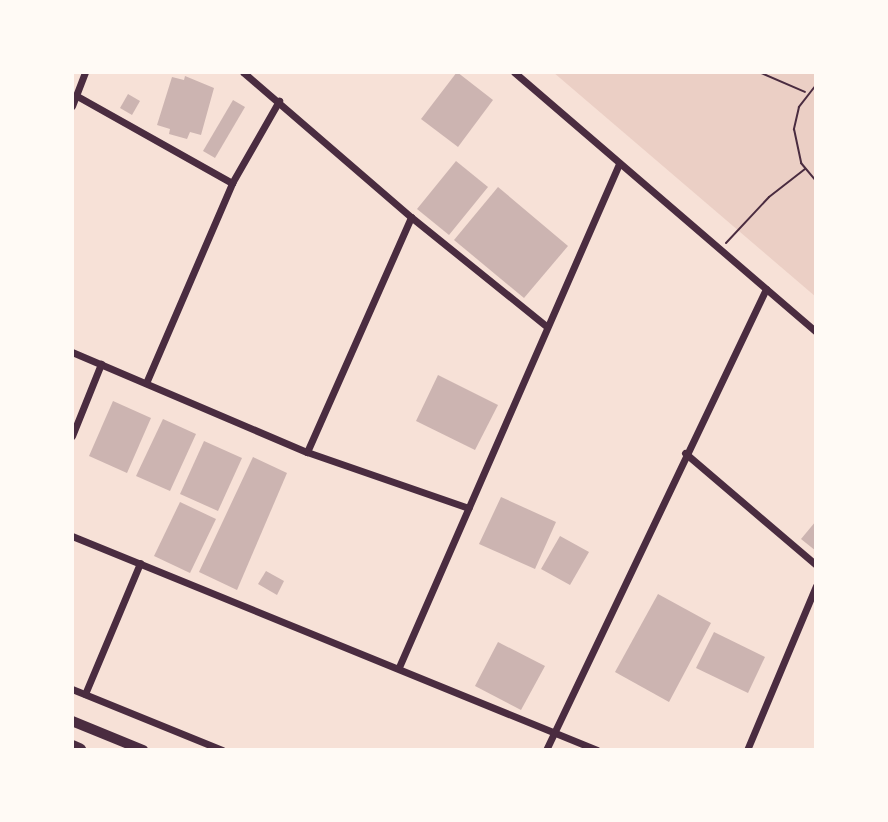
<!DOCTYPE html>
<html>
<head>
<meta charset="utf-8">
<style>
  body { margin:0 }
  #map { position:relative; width:888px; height:822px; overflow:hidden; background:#f7e1d7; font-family:Signika,sans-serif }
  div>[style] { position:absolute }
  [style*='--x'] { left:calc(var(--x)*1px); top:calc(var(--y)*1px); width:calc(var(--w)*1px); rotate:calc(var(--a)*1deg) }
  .green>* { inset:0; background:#ebcfc5 }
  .building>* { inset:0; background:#ccb4b1 }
  .path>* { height:2px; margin:-1px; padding:0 1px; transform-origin:1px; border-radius:1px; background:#4a2c40 }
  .minor>* { height:7px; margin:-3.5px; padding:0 3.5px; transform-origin:3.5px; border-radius:3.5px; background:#4a2c40 }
  .secondary>* { height:10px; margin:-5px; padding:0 5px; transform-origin:5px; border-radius:5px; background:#4a2c40 }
  .motorway>* { height:14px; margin:-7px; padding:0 7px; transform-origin:7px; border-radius:7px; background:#4a2c40 }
  span { translate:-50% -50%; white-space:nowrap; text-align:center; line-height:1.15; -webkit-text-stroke:6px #fffaf5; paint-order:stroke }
  .frame { position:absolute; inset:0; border:74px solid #fffaf5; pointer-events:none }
</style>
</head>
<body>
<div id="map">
  <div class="green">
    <i style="clip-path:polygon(553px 72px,816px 72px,816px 297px)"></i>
  </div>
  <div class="building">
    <i style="clip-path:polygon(457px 72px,493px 100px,458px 147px,421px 119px)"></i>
    <i style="clip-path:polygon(185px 76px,214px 88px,201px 135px,190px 132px,187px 139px,169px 134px,170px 129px,157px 125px,172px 77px,184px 80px)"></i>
    <i style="clip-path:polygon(128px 94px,140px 101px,132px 115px,120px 108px)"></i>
    <i style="clip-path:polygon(233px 100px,245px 107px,215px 158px,203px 151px)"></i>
    <i style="clip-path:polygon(456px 161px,488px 187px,449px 235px,417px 209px)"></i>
    <i style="clip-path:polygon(498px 187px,568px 246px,524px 298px,454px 240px)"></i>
    <i style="clip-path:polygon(438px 375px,498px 405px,475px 450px,416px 421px)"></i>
    <i style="clip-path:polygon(113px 401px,151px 418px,127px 473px,89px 456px)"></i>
    <i style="clip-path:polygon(163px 419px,196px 434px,170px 491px,136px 476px)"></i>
    <i style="clip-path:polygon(204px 441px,242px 458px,218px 511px,180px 494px)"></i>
    <i style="clip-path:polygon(253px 457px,287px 473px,237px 590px,199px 572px)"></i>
    <i style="clip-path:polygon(501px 497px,556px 522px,535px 569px,479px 544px)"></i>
    <i style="clip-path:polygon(180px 502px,216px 519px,190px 573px,154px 556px)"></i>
    <i style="clip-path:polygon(816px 521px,816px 551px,801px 539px)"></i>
    <i style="clip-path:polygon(560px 536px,589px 552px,570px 585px,541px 569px)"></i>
    <i style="clip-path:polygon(266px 571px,284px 581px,277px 595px,258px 584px)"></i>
    <i style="clip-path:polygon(658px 594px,711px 623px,669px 702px,615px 672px)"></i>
    <i style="clip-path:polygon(714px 632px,765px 657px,748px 693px,696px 668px)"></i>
    <i style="clip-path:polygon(498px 642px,545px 666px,521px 710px,475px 686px)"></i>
  </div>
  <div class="path">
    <i style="--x:759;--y:72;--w:50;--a:23.5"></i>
    <i style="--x:816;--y:85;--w:28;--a:128"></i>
    <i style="--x:799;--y:107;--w:23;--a:103"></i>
    <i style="--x:794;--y:129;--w:35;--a:78"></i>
    <i style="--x:801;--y:163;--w:23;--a:50"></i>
    <i style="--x:726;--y:243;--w:63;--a:-46.9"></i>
    <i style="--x:769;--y:197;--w:46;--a:-37.9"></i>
  </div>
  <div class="minor">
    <i style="--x:243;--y:72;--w:222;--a:40.8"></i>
    <i style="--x:411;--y:217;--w:174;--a:38.9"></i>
    <i style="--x:514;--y:72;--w:399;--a:40.7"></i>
    <i style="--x:77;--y:96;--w:178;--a:29.3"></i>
    <i style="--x:72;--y:106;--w:36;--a:-69"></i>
    <i style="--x:72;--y:352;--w:255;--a:23.1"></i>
    <i style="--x:307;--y:452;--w:171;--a:19.1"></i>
    <i style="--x:146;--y:383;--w:218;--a:-66.7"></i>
    <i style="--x:232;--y:183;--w:95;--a:-60.2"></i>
    <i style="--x:72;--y:436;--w:78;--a:-68.1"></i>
    <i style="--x:307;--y:452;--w:257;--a:-66.1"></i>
    <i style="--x:685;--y:453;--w:172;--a:40.5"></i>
    <i style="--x:72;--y:536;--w:567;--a:22.18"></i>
    <i style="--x:399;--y:667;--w:549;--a:-66.38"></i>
    <i style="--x:72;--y:689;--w:162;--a:22.1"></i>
    <i style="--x:85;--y:694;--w:142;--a:-67.2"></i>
    <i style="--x:546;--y:750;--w:511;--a:-64.49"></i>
    <i style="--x:747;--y:750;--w:178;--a:-67.2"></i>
  </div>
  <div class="secondary">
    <i style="--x:72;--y:721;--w:77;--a:22.2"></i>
  </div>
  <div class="motorway">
    <i style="--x:72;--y:747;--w:8;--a:23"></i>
  </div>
  <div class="frame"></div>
</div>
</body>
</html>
